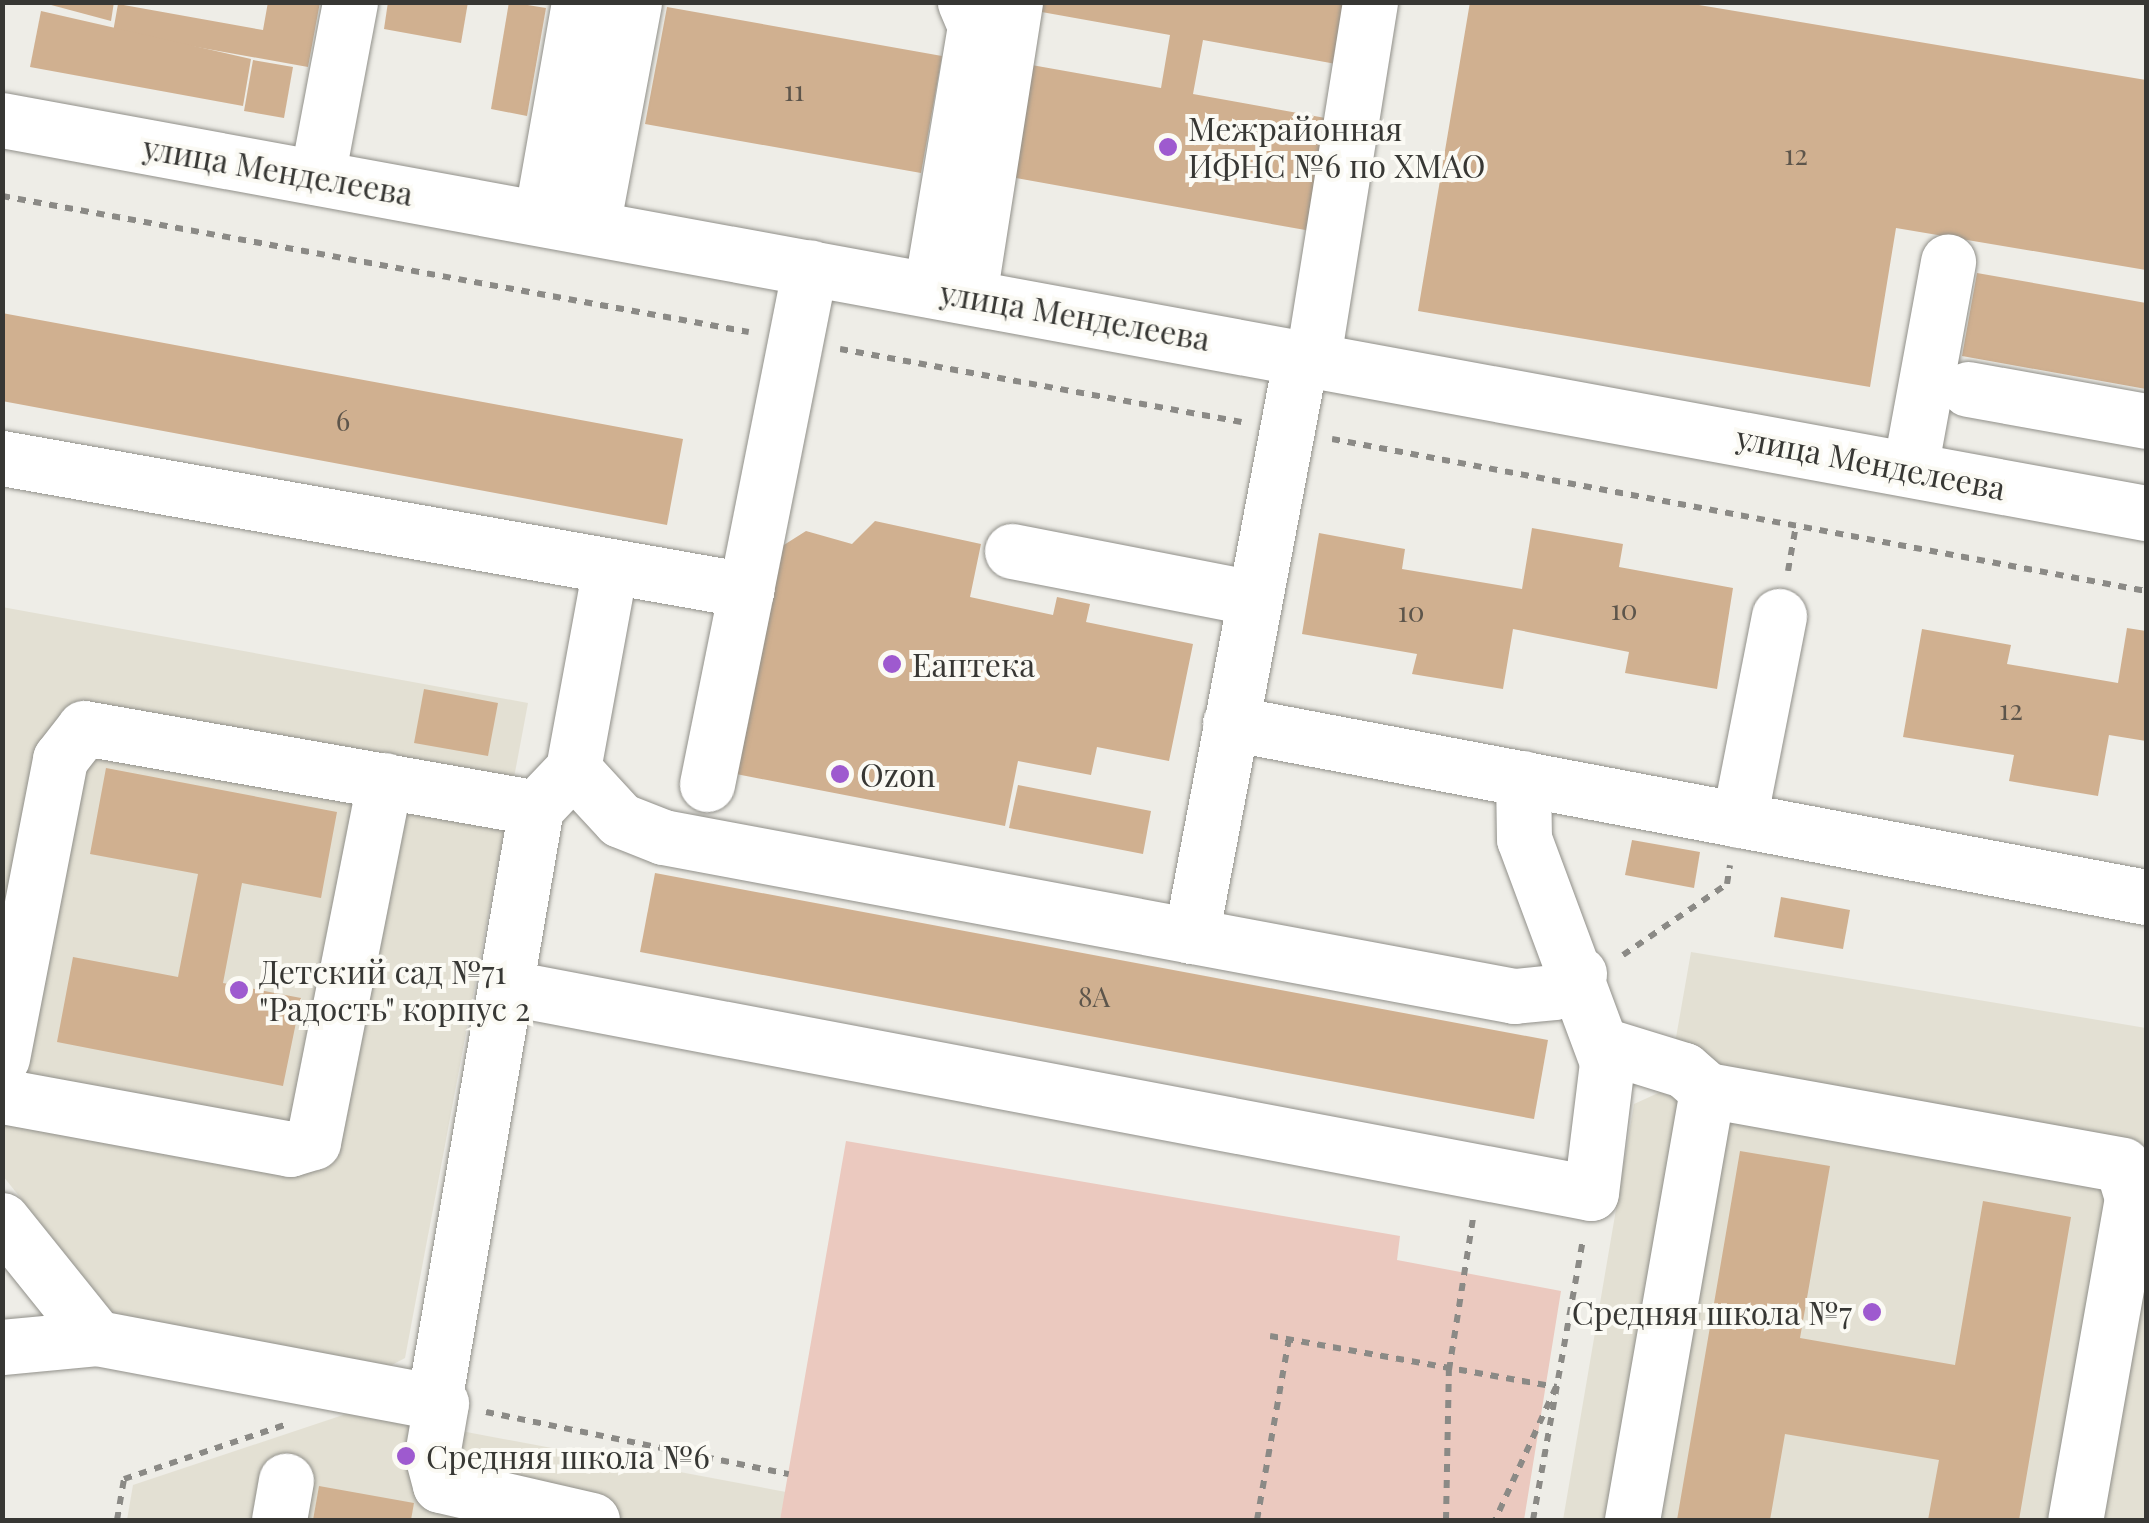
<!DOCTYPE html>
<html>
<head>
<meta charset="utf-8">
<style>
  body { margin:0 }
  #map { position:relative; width:2149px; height:1523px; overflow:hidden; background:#eeede7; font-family:"Playfair Display",serif }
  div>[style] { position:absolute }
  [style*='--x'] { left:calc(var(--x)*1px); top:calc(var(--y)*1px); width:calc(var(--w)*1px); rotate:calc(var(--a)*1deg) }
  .built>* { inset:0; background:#e3e0d3 }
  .green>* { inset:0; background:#ebc9bf }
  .building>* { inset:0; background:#d0b090 }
  .path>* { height:6px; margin-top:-3px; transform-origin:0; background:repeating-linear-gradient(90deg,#8b8a86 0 8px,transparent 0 16px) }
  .roads { filter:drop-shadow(0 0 2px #91908a) drop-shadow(0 0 2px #91908a) }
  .minor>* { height:55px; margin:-27.5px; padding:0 27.5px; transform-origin:27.5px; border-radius:27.5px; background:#fff }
  .dots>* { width:28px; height:28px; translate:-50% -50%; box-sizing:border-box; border:5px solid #fbfaf4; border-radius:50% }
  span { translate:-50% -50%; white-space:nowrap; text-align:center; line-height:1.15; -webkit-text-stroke:8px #fbfaf4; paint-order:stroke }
  .number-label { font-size:28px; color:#5d554b }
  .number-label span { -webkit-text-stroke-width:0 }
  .poi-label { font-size:32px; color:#373734 }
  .left { translate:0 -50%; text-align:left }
  .right { translate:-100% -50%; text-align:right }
  .street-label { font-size:32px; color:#373734 }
  .frame { position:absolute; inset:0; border:5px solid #373734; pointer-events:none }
</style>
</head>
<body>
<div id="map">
  <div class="built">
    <i style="clip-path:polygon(2px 607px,528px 703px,405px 1358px,382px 1370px,116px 1317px,3px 1176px)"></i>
    <i style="clip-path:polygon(1691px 952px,2146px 1028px,2146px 1520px,1563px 1520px,1634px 1104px,1667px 1089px)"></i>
    <i style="clip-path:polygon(355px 1411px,786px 1492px,780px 1520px,127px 1520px,133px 1485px)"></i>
  </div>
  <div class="green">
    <i style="clip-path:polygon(846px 1141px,1400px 1236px,1397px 1260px,1561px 1291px,1524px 1520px,780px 1520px)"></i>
  </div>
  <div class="building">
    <i style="clip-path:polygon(40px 2px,114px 2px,111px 21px)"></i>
    <i style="clip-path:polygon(268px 2px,320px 2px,308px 67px,113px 32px,118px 4px,263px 30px)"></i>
    <i style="clip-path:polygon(388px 2px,468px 2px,461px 43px,384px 29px)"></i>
    <i style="clip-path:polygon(509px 2px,546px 8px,527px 116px,491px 109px)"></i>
    <i style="clip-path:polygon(1037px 2px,1347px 2px,1336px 64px,1203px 40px,1193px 94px,1331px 119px,1311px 231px,1005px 176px,1026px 64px,1161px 88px,1170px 35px,1036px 11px)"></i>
    <i style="clip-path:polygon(1470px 2px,1681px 2px,2146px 80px,2146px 270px,1896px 228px,1870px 387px,1418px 311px)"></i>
    <i style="clip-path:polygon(667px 7px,942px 56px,921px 173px,645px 124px)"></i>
    <i style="clip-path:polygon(41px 11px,251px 59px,243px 106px,30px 67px)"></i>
    <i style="clip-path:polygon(253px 60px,293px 67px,284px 118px,244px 111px)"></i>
    <i style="clip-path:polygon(1977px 273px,2146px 303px,2146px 389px,1962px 356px)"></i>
    <i style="clip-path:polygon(2px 313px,683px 439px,667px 525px,2px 401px)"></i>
    <i style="clip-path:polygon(875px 521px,981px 544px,970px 597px,1053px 615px,1057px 597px,1090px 604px,1086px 622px,1193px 644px,1169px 761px,1097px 747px,1091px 775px,1018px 761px,1005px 826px,736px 774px,768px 555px,806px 531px,852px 544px)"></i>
    <i style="clip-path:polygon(1532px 528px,1623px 544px,1619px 567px,1733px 588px,1717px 689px,1625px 673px,1629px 652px,1513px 629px,1503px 689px,1412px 674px,1417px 654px,1302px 634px,1319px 533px,1405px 549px,1402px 569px,1522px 589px)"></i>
    <i style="clip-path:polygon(2127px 628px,2146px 631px,2146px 741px,2109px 735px,2098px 796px,2009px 781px,2014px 755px,1903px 737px,1922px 629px,2011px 645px,2007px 664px,2118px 683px)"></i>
    <i style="clip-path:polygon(424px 689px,498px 703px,488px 756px,414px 743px)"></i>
    <i style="clip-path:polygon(106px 768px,337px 812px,321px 898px,242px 883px,223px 983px,301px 998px,283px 1086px,57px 1042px,73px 957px,178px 977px,198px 874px,90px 854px)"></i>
    <i style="clip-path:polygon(1018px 785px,1151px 811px,1143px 854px,1009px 828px)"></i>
    <i style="clip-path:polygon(1632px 840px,1700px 852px,1694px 888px,1625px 875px)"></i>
    <i style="clip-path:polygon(655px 873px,1548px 1040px,1534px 1119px,640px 952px)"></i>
    <i style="clip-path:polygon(1781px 897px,1850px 910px,1843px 949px,1774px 937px)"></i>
    <i style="clip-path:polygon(1740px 1151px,1830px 1166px,1800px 1338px,1955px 1365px,1983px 1201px,2071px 1217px,2019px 1520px,1928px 1520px,1939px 1460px,1785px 1434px,1770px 1520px,1677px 1520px)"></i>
    <i style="clip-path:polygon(319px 1486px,414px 1503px,411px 1520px,313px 1520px)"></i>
  </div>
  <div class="path">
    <i style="--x:2;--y:196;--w:759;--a:10.32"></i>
    <i style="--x:840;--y:349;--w:408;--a:10.3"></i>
    <i style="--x:1332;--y:439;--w:828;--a:10.58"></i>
    <i style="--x:1788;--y:571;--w:47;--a:-80.1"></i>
    <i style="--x:1623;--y:955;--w:126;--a:-34.3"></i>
    <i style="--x:1727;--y:884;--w:19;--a:-81"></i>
    <i style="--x:1270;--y:1336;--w:291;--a:10.1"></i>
    <i style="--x:1556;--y:1387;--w:146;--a:114.6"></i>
    <i style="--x:486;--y:1412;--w:309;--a:11.6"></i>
    <i style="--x:117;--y:1520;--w:42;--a:-80.3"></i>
    <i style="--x:124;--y:1479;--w:172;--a:-18.6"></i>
    <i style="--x:1257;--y:1520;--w:184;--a:-80"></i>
    <i style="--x:1446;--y:1520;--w:150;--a:-88.9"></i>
    <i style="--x:1449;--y:1370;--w:153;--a:-81"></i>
    <i style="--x:1533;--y:1520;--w:286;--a:-79.9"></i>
  </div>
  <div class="roads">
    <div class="minor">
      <i style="--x:2;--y:120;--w:2180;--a:10.39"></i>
      <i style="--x:317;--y:177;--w:178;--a:-79.3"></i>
      <i style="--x:541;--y:218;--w:219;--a:-80"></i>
      <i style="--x:592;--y:227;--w:229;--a:-79.4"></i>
      <i style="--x:931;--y:289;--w:267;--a:-80.5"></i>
      <i style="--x:975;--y:26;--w:26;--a:-113"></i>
      <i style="--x:969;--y:296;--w:298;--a:-81.1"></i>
      <i style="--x:1313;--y:358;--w:361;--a:-80.9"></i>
      <i style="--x:1968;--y:389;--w:181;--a:10.2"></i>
      <i style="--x:2;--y:458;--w:756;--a:10.06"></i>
      <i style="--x:746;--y:590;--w:329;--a:-78.8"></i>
      <i style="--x:1910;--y:469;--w:211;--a:-79.6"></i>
      <i style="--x:1012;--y:551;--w:247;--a:11"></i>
      <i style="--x:1230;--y:723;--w:932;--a:10.76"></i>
      <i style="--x:573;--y:769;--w:69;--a:47.3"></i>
      <i style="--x:620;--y:820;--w:46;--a:21.6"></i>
      <i style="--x:663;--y:837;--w:866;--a:10.58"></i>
      <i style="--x:1514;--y:996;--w:40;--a:-5.7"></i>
      <i style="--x:1554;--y:992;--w:31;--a:-36"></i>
      <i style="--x:707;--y:784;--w:198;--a:-78.6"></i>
      <i style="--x:1739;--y:820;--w:208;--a:-78.9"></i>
      <i style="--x:1191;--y:936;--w:590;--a:-79.26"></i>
      <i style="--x:505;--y:987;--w:1105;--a:10.74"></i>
      <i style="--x:1591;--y:1193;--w:132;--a:-83"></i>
      <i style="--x:1607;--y:1062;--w:238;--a:-110.4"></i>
      <i style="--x:1524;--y:839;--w:61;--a:-90.9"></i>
      <i style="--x:1603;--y:1045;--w:85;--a:17.2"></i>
      <i style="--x:1684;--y:1070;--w:30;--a:41"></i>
      <i style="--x:2;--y:1058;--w:305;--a:-79"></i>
      <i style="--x:60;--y:759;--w:39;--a:-52"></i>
      <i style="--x:84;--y:728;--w:459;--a:10"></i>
      <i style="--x:2;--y:1096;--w:293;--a:10.4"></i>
      <i style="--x:290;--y:1149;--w:24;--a:-17"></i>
      <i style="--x:313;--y:1142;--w:369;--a:-78.8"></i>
      <i style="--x:2;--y:1220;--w:151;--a:51.2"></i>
      <i style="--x:2;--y:1347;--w:95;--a:-5.4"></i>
      <i style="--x:97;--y:1338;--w:350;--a:10.7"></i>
      <i style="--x:441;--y:1403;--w:53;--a:99.8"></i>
      <i style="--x:432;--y:1455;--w:31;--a:75"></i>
      <i style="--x:440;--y:1485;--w:156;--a:13"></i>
      <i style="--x:434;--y:1402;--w:603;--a:-80.26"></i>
      <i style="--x:536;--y:808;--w:54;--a:-46.5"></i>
      <i style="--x:573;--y:769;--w:205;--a:-79.6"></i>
      <i style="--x:279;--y:1520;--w:40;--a:-80"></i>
      <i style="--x:1632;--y:1520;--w:436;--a:-80.1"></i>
      <i style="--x:1707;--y:1090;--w:422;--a:10.2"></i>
      <i style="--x:2122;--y:1165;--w:34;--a:73"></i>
      <i style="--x:2132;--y:1198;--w:327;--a:100"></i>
    </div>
  </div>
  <div class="dots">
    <i style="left:1168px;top:147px;background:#9e5acf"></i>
    <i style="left:892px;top:664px;background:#9e5acf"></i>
    <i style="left:840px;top:774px;background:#9e5acf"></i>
    <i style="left:239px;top:990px;background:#9e5acf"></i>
    <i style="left:1872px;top:1312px;background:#9e5acf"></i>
    <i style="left:406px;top:1456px;background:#9e5acf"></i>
  </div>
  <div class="number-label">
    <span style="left:794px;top:90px">11</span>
    <span style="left:1796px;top:154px">12</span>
    <span style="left:343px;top:420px">6</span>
    <span style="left:1624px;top:609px">10</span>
    <span style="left:1411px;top:611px">10</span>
    <span style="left:2011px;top:709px">12</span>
    <span style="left:1094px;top:996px">8А</span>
  </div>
  <div class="poi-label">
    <span class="left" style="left:1188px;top:147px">Межрайонная<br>ИФНС №6 по ХМАО</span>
    <span class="left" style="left:912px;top:664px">Еаптека</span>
    <span class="left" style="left:860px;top:774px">Ozon</span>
    <span class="left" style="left:259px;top:990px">Детский сад №71<br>"Радость" корпус 2</span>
    <span class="right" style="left:1852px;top:1312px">Средняя школа №7</span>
    <span class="left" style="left:426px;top:1456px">Средняя школа №6</span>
  </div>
  <div class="street-label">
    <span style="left:278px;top:170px;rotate:10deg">улица Менделеева</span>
    <span style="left:1075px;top:315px;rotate:10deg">улица Менделеева</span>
    <span style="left:1871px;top:462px;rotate:11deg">улица Менделеева</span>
  </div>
  <div class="frame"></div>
</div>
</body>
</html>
